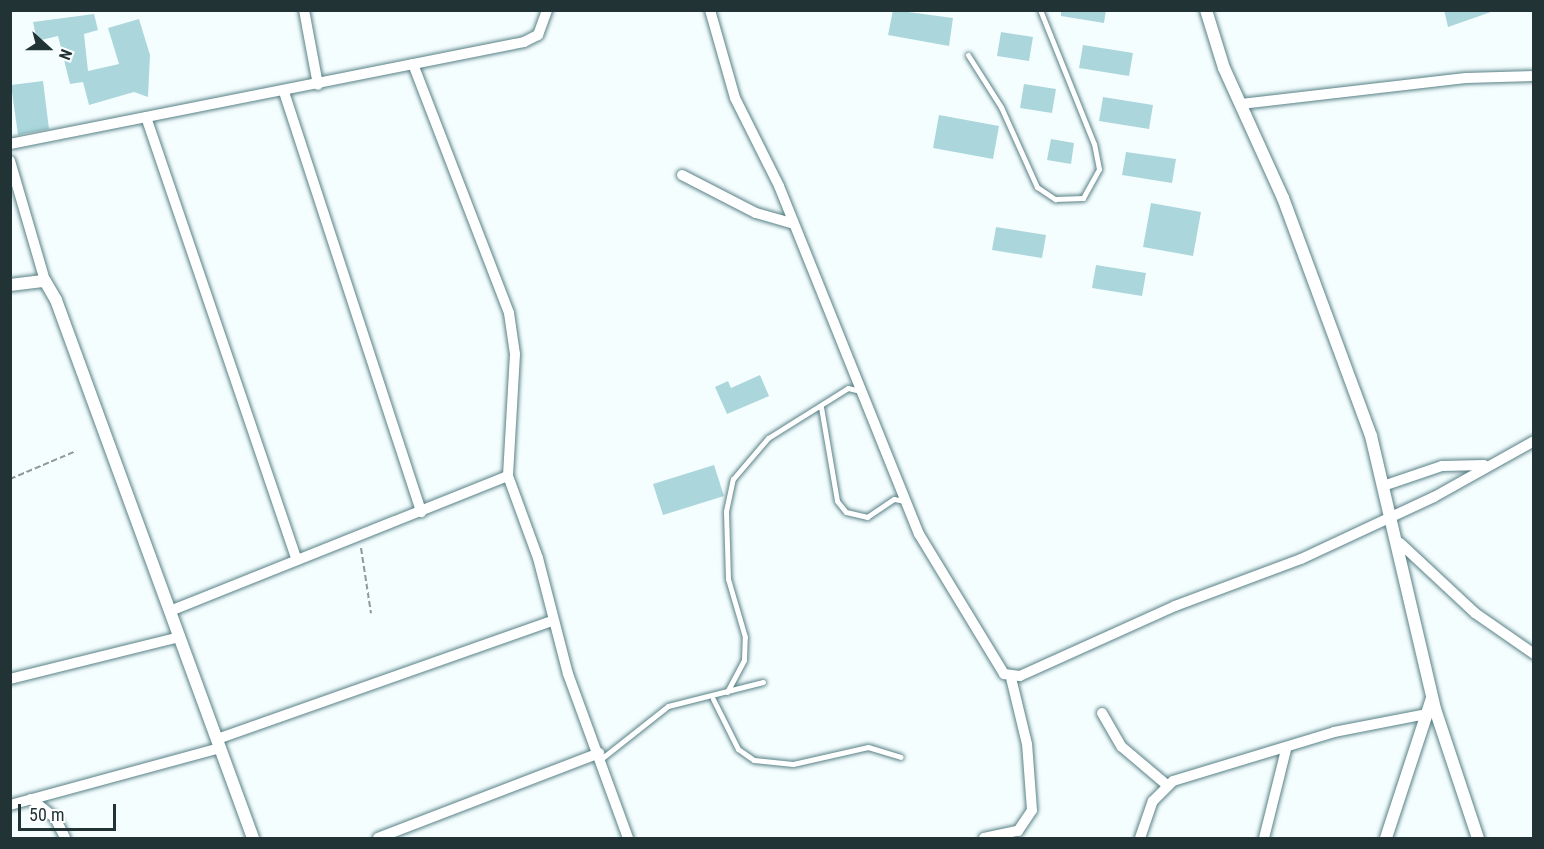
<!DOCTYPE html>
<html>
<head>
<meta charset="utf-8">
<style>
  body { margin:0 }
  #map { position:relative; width:1544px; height:849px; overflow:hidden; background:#f5feff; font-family:"Roboto Condensed",sans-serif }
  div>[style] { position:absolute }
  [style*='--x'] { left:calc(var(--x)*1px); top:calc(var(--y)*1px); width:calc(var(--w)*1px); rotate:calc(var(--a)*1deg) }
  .building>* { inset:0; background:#abd7dc }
  .path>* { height:2px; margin-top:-1px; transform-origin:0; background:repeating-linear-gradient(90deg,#8d9a9b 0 6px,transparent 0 9px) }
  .roads { filter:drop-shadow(0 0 2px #588186) drop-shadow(0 0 2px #588186) }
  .service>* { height:5px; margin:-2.5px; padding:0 2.5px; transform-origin:2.5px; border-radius:2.5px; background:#fff }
  .minor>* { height:10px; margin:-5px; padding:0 5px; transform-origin:5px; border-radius:5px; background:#fff }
  .tertiary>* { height:12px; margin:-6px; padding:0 6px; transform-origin:6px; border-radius:6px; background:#fff }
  span { translate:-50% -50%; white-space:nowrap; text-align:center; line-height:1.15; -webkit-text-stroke:4.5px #fff; paint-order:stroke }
  .frame { position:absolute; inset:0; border:12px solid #223335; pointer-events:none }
  .north { position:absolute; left:18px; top:18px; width:60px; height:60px; -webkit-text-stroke:4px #fff; paint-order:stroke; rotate:111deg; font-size:16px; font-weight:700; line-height:24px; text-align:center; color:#223335 }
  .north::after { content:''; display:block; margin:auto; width:21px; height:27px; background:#223335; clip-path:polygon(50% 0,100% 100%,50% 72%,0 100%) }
  .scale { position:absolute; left:18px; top:804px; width:98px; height:27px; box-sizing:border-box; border:3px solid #223335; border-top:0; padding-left:8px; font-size:18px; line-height:21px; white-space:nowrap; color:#223335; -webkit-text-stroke:4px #fff; paint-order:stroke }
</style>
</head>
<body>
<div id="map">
  <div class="building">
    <i style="clip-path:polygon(893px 10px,953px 18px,949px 46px,888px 35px)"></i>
    <i style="clip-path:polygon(1061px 10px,1106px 10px,1104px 23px,1061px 16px)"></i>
    <i style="clip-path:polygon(1444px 10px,1491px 10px,1491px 12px,1448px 27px)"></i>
    <i style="clip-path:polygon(94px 14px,98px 30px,84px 34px,88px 71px,119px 64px,108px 28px,139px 19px,150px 55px,148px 97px,134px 92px,89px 105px,83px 82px,70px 84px,58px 36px,37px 41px,33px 22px)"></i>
    <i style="clip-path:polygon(1001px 32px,1033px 37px,1029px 61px,997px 56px)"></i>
    <i style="clip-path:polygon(1083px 45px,1133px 53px,1129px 76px,1079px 68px)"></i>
    <i style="clip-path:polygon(43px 81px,49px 129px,18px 135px,11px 85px)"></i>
    <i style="clip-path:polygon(1024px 84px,1056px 89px,1052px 113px,1020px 108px)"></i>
    <i style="clip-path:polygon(1103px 97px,1153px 105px,1149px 129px,1099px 121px)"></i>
    <i style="clip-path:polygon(939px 115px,999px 126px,993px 159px,933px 148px)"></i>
    <i style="clip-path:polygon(1051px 139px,1074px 143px,1071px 164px,1047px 160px)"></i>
    <i style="clip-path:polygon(1126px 152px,1176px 159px,1172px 183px,1122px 175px)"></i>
    <i style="clip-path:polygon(1151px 203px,1201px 212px,1193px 256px,1143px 247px)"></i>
    <i style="clip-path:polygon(996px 227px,1046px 235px,1042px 258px,992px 250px)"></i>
    <i style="clip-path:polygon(1096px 265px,1146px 273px,1142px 296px,1092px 288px)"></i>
    <i style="clip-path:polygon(760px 375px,769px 396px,727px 414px,715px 387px,728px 381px,731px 388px)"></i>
    <i style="clip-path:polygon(714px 465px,724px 496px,663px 515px,653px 484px)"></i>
  </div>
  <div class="path">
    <i style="--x:10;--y:479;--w:72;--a:-23"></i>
    <i style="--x:361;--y:548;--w:66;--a:81.3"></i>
  </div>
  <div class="roads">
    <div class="service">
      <i style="--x:968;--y:55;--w:62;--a:57.6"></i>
      <i style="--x:1001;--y:107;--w:88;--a:65.8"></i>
      <i style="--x:1037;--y:187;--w:22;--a:34"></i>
      <i style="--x:1055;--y:199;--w:28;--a:-2"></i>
      <i style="--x:1083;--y:198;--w:33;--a:-61"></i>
      <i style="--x:1099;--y:169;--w:25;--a:-101"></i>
      <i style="--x:1094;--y:144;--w:144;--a:-111.9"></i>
      <i style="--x:821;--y:407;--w:95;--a:80.3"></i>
      <i style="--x:837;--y:501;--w:14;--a:51"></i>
      <i style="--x:846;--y:512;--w:22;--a:13"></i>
      <i style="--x:867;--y:517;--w:32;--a:-34"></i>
      <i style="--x:894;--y:499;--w:10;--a:11"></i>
      <i style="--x:727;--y:692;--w:36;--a:-62"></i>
      <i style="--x:744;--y:660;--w:23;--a:-88"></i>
      <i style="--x:745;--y:637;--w:60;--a:-106.3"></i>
      <i style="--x:728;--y:579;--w:68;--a:-91.7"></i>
      <i style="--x:726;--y:511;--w:33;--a:-78"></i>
      <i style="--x:733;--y:479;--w:54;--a:-49.5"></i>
      <i style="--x:768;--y:438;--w:94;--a:-32"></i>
      <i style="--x:848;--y:388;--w:12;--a:14"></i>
      <i style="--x:713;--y:699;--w:56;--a:63.4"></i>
      <i style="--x:738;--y:749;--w:19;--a:35"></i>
      <i style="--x:754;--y:760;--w:39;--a:6"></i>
      <i style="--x:793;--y:764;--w:77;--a:-12.8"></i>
      <i style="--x:868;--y:747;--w:34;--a:17"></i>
      <i style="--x:601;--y:759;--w:85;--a:-38.3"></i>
      <i style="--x:668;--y:706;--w:98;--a:-14.2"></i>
    </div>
    <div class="minor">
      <i style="--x:304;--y:10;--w:76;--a:79.4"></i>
      <i style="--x:710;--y:10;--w:91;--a:74.1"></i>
      <i style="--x:735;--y:98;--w:98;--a:63.4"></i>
      <i style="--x:779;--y:186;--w:375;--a:68.1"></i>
      <i style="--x:919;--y:534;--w:164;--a:58.7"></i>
      <i style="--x:1004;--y:674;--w:16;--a:7"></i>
      <i style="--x:1020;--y:676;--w:170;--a:-24.3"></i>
      <i style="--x:1175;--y:606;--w:134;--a:-20.5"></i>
      <i style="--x:1301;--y:559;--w:147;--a:-25"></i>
      <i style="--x:1434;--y:497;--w:115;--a:-29.2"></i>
      <i style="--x:413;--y:64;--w:267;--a:68.9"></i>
      <i style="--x:509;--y:313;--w:41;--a:81.7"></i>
      <i style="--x:515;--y:354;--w:122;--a:93.3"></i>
      <i style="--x:508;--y:476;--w:87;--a:69.9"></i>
      <i style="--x:538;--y:558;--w:120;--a:75.5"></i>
      <i style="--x:568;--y:674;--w:175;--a:69.9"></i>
      <i style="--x:284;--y:92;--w:442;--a:71.9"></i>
      <i style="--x:1241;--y:104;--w:226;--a:-6.6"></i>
      <i style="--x:1466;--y:78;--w:68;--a:-1.7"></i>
      <i style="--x:146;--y:117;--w:468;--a:71.2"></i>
      <i style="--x:10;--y:144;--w:524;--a:-11.22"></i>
      <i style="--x:524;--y:42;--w:16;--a:-27"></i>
      <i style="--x:538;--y:35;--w:27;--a:-70"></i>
      <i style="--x:10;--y:161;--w:125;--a:73.7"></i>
      <i style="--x:682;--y:175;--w:83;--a:27.2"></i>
      <i style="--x:756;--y:213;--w:36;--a:16"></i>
      <i style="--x:1386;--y:485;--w:59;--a:-18.7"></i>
      <i style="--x:1442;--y:466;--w:42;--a:-1.4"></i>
      <i style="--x:1400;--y:543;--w:103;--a:43"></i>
      <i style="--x:1475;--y:613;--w:72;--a:34.8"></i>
      <i style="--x:170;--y:611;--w:364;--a:-21.8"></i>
      <i style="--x:10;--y:679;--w:175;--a:-13.9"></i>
      <i style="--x:1102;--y:713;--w:39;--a:60"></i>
      <i style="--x:1122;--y:747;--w:59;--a:40.2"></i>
      <i style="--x:217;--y:739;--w:356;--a:-19.4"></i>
      <i style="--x:31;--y:799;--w:31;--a:38"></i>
      <i style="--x:55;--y:818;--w:22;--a:63"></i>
      <i style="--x:10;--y:805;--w:218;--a:-15.2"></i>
      <i style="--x:378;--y:838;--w:237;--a:-21"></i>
      <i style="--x:984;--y:838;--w:35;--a:-12"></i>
      <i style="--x:1018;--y:831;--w:25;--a:-56"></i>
      <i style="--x:1032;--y:810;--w:66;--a:-94.3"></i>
      <i style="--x:1027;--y:744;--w:68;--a:-103.6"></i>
      <i style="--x:1140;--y:838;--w:39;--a:-71"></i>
      <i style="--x:1153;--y:801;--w:28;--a:-45"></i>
      <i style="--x:1173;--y:781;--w:168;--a:-16.9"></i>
      <i style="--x:1334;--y:732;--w:95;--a:-11"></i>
      <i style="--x:1264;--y:838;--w:91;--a:-76"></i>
    </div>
    <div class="tertiary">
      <i style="--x:1206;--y:10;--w:61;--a:72.8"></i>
      <i style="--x:1224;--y:68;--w:143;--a:65.6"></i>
      <i style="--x:1283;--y:198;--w:254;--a:69.7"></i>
      <i style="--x:1371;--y:436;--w:280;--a:76.8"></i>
      <i style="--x:1435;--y:709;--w:136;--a:71.6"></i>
      <i style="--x:10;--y:285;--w:35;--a:-7"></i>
      <i style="--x:45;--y:281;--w:22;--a:60"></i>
      <i style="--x:56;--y:300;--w:573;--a:69.89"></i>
      <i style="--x:1386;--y:838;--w:147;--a:-71.8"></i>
    </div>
  </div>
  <div class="frame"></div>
  <div class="north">N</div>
  <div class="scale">50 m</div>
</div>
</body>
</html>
